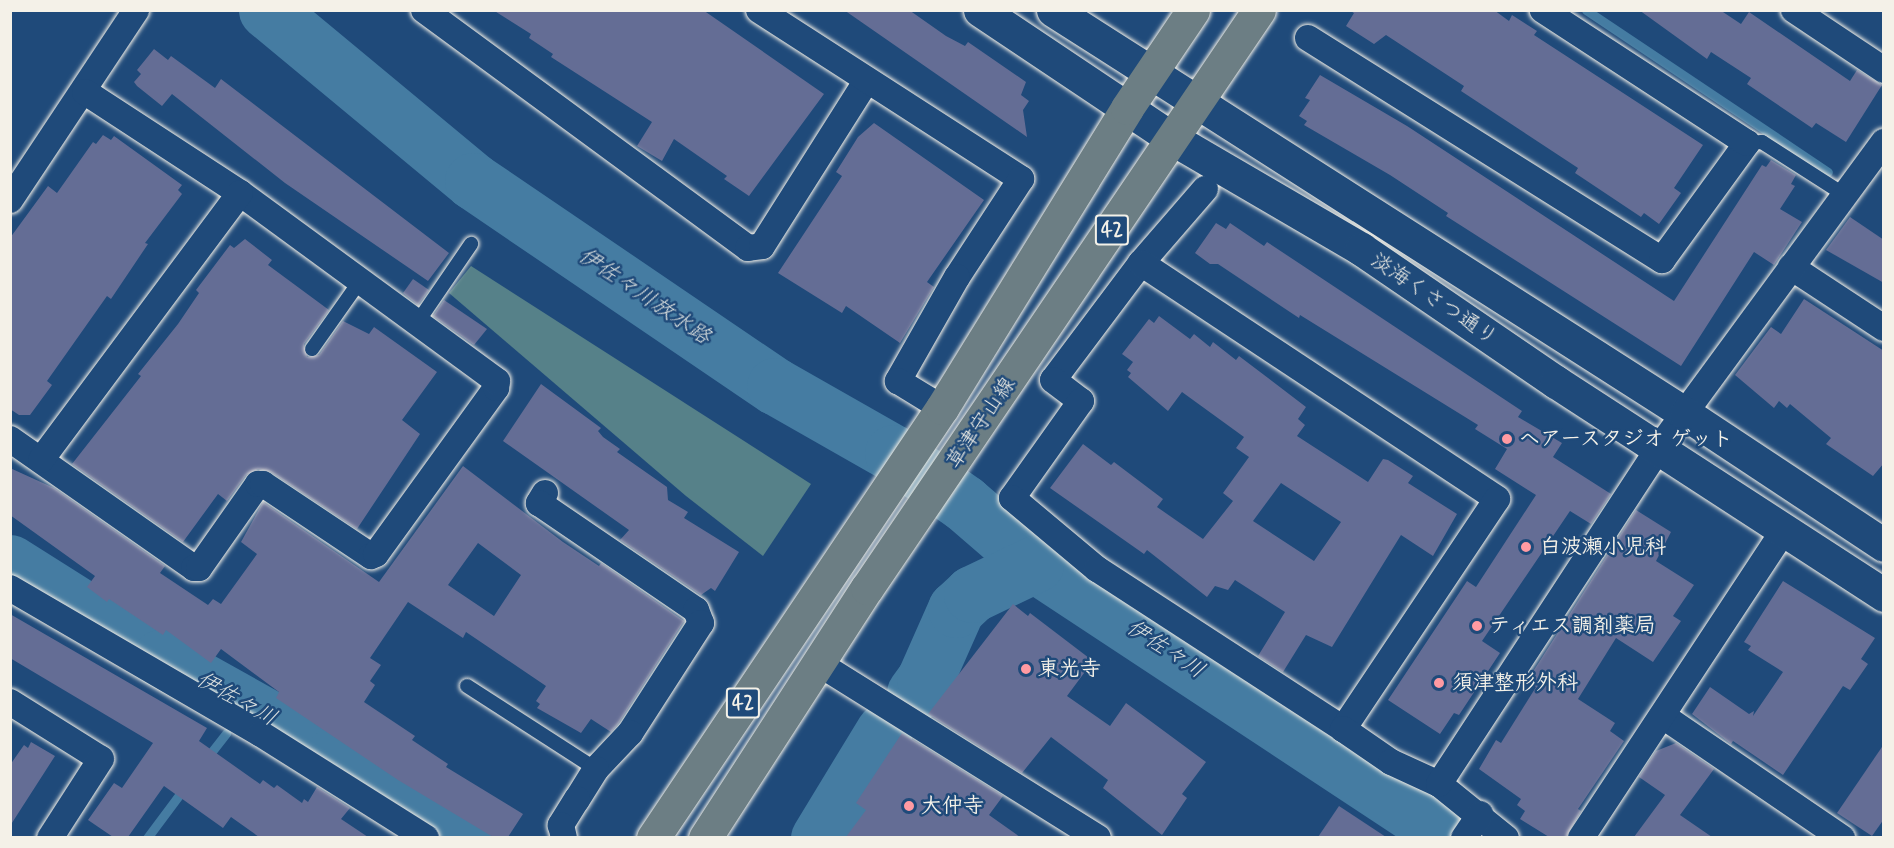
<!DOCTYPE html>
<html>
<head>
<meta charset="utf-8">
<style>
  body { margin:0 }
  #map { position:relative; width:1894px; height:848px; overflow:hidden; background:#1f4a7a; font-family:Mynerve,"Klee One",sans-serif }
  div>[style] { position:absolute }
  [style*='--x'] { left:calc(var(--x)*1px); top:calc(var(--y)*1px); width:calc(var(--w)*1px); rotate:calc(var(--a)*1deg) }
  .green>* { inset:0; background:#568189 }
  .stream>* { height:9px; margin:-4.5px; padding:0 4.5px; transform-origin:4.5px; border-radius:4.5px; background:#457ca2 }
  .river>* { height:57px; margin:-28.5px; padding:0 28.5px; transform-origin:28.5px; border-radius:28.5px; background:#457ca2 }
  .building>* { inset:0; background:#646d95 }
  .roads { filter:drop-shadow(0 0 2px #f4f1e8) drop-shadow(0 0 2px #f4f1e8) }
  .lane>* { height:14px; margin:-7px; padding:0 7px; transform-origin:7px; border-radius:7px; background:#1f4a7a }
  .street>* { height:26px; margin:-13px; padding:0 13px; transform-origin:13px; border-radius:13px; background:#1f4a7a }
  .secondary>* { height:33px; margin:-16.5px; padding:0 16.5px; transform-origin:16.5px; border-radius:16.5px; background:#1f4a7a }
  .primary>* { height:33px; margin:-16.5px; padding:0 16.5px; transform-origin:16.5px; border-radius:16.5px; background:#6c7e84 }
  .dots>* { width:16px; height:16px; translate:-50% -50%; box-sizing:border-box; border:3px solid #1f4a7a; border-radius:50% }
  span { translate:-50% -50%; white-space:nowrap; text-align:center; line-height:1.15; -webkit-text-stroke:5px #1f4a7a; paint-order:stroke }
  .shield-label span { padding:2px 4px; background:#1f4a7a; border:2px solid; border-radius:4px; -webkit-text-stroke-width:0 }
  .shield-label { font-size:20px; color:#f4f1e8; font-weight:700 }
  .street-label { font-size:21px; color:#f4f1e8 }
  .poi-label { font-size:21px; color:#f4f1e8; font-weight:700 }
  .left { translate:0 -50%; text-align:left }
  .water-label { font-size:22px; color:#dadfde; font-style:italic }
  .frame { position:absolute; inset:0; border:12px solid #f4f1e8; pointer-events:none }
</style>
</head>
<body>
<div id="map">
  <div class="green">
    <i style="clip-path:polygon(471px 266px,811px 484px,763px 556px,686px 496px,449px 293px)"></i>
  </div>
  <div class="stream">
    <i style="--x:1586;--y:10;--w:291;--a:33.8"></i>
    <i style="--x:206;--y:759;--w:33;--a:-52"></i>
    <i style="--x:147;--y:838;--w:64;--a:-53.3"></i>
  </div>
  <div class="river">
    <i style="--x:267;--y:10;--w:268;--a:39.7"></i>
    <i style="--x:473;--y:181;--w:365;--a:34.2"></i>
    <i style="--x:775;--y:386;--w:136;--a:29.6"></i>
    <i style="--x:893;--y:453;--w:87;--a:35.2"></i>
    <i style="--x:964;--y:503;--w:94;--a:40.7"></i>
    <i style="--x:1035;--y:564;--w:498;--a:33.4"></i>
    <i style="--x:10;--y:563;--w:178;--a:32.3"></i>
    <i style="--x:160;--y:658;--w:199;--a:29.1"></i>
    <i style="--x:334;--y:755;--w:153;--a:33"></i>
    <i style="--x:915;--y:693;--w:17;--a:-54"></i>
    <i style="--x:925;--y:679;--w:77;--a:-66.1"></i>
    <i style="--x:956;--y:609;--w:22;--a:-43"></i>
    <i style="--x:972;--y:594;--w:70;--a:-25.5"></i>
    <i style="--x:819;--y:838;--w:125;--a:-58.7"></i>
  </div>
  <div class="building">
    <i style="clip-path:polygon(493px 10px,703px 10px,824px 94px,749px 196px,724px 179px,727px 176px,674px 139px,662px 161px,637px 146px,652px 122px,551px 57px,553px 54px,529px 38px,531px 34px)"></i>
    <i style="clip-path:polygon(844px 10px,909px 10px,946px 36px,965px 46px,968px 42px,1026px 82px,1021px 95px,1029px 101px,1023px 110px,1027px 137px)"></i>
    <i style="clip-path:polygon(1349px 10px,1494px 10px,1509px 21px,1512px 15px,1537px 31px,1534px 35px,1703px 145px,1674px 188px,1681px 193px,1659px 224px,1644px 213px,1641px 217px,1575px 173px,1578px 168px,1461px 91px,1464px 86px,1386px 35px,1374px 44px,1346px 26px,1354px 13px)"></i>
    <i style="clip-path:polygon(1639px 10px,1720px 10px,1741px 24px,1749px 12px,1850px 81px,1857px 70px,1882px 85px,1846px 142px,1816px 123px,1812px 128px,1747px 84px,1751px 78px,1711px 52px,1707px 59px)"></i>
    <i style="clip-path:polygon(154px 49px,168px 60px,171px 56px,215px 88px,221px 79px,449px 253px,428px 281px,285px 183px,172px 94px,162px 106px,137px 86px,134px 82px,141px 74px,137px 70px)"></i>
    <i style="clip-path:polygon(1320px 75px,1407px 126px,1674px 301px,1762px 165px,1766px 167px,1771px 160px,1796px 175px,1791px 184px,1795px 186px,1780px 209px,1802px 222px,1774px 265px,1754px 252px,1681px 366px,1446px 216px,1448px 213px,1390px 175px,1304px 125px,1307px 121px,1299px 116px,1310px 100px,1305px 98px)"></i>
    <i style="clip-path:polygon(874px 123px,984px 200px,927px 282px,934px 287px,900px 343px,846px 306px,842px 313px,778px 273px,842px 176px,836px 172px,858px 137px)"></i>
    <i style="clip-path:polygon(103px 135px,111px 140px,114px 136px,182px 185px,178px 190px,182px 194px,145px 243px,148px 244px,111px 299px,107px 296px,47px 381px,52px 385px,30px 415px,19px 415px,10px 409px,10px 238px,48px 186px,57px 193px,93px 142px,96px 144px)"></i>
    <i style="clip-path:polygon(1850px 217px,1884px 240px,1884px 283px,1826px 250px)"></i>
    <i style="clip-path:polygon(1216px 223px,1226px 229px,1230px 223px,1264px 246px,1267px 242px,1522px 411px,1518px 417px,1562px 443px,1553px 457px,1611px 494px,1591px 524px,1570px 511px,1482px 641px,1500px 653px,1459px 715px,1454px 713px,1440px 734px,1388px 700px,1467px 581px,1476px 587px,1536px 495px,1495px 469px,1507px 449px,1475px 429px,1478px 425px,1300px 315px,1299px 318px,1218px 264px,1210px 264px,1195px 253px)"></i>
    <i style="clip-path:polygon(245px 239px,272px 260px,268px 265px,329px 310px,304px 344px,307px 357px,319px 355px,343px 321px,369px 334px,374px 327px,437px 372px,402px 420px,420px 434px,357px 529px,271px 472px,258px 469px,246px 475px,227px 501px,218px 494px,183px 542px,72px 464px,141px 376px,138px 374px,178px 324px,199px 293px,196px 290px,230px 245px,234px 248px)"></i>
    <i style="clip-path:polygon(413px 279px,429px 290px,418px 305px,403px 293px)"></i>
    <i style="clip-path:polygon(1804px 299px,1884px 351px,1884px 463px,1873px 476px,1826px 444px,1831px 438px,1790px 404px,1787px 408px,1779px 401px,1774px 408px,1735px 375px,1771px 327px,1781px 334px)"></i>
    <i style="clip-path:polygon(444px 300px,487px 329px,474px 345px,433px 316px)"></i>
    <i style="clip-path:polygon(evenodd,1159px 316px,1190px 339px,1194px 334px,1210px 347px,1213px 342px,1236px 360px,1239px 356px,1306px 407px,1298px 419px,1305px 425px,1297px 436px,1368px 482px,1383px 459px,1388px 460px,1413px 476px,1408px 483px,1457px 514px,1433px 556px,1401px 535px,1332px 647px,1306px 635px,1283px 672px,1258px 656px,1285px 612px,1235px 580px,1228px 590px,1215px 586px,1207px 597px,1147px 550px,1144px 554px,1050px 488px,1083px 444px,1111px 465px,1114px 462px,1163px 499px,1157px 507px,1203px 539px,1233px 501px,1223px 493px,1249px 457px,1236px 448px,1244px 437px,1182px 392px,1168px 411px,1128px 377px,1131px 373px,1127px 370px,1133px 362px,1122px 354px,1149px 319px,1154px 323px,1159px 316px,1281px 483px,1341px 522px,1314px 561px,1253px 521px,1281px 483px)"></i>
    <i style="clip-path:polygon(541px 384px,601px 428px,598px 431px,603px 437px,620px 449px,617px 452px,667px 487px,668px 500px,688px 512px,684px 518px,739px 552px,715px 591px,711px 588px,701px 595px,620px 540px,629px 530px,503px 441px)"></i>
    <i style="clip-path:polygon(evenodd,463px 466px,563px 542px,599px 566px,601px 563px,684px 621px,618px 724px,611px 732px,591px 719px,581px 733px,537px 708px,540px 704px,536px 701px,546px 686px,466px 632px,463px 638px,408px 602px,370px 658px,381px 665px,370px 681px,375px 685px,364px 702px,415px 736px,412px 740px,448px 764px,446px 767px,523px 814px,508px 837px,493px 837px,398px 780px,276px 698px,279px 692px,221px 649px,211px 663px,166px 630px,163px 635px,109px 599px,107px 602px,87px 587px,95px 576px,10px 515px,10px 468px,54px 488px,165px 566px,160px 573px,208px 605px,213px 599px,221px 604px,257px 554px,241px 542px,263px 502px,379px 582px,463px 466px,478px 543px,521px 575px,494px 616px,448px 585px,478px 543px)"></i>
    <i style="clip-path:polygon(1636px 510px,1671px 532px,1656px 561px,1694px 585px,1673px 616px,1681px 621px,1653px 662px,1616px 638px,1578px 699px,1615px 723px,1610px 731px,1624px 741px,1578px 809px,1581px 811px,1566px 837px,1549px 837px,1520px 819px,1525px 811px,1517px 805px,1521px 799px,1479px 769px,1496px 740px,1501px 743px,1536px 687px,1527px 681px)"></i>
    <i style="clip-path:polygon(1783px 581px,1875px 638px,1861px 659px,1868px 664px,1850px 690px,1843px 686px,1783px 775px,1733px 741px,1731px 744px,1692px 714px,1710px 687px,1749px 714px,1754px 711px,1753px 716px,1783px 672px,1748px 650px,1751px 646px,1744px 642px)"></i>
    <i style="clip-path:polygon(1013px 604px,1028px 616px,1030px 613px,1093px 661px,1067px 696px,1110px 726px,1126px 703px,1206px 762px,1182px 794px,1187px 798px,1162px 835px,1103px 788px,1108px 780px,1051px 737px,1022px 773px,928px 714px)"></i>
    <i style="clip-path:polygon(10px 614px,207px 728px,199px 741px,260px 784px,263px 780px,274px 788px,277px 785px,302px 803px,304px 799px,308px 802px,317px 787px,350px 808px,341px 819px,368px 837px,259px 837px,231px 817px,223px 828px,164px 786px,128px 837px,113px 837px,88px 820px,114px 783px,122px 788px,153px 743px,10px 658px)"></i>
    <i style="clip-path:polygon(902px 733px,1003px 796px,989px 815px,1020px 837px,846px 837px,866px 810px,856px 803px)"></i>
    <i style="clip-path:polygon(31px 742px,55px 756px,10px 826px,10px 765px,24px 745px,28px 748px)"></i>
    <i style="clip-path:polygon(1676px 743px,1714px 769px,1680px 815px,1712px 837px,1634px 837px,1665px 795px,1639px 777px,1656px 751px)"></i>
    <i style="clip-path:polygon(1884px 744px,1884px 819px,1872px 836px,1837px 813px)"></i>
    <i style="clip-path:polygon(1339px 806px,1386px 837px,1318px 837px)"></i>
  </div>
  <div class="roads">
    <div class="lane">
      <i style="--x:1747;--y:143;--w:15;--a:-4"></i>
      <i style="--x:1762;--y:142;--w:98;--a:32.6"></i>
      <i style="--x:417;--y:323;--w:96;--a:-55.6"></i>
      <i style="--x:312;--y:349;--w:83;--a:-54.8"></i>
      <i style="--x:467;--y:686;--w:153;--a:32.8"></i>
    </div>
    <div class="street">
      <i style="--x:424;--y:10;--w:402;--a:36.3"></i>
      <i style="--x:748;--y:248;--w:14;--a:-8"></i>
      <i style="--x:762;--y:246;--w:196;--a:-57.7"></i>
      <i style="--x:759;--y:10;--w:312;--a:32.8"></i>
      <i style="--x:1021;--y:179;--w:117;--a:123.1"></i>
      <i style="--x:957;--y:277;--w:120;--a:119.6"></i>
      <i style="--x:898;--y:381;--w:52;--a:31.5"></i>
      <i style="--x:1794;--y:10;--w:108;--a:33.7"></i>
      <i style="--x:1308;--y:38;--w:418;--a:32.1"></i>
      <i style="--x:1662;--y:260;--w:145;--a:-54"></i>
      <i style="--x:1747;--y:143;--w:244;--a:-146.9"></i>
      <i style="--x:1205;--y:189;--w:98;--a:130.9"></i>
      <i style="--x:1141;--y:263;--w:146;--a:126.9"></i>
      <i style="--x:1053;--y:380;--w:35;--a:37"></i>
      <i style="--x:1081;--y:401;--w:119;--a:125.4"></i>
      <i style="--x:1012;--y:498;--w:111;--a:39.9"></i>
      <i style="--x:1097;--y:569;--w:293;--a:33"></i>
      <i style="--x:10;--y:200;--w:228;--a:-56.4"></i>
      <i style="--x:1141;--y:263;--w:427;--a:33.5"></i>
      <i style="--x:1497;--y:499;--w:277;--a:123.8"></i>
      <i style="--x:1343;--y:729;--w:58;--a:34.5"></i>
      <i style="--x:1391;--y:762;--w:53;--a:24.6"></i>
      <i style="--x:1439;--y:784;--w:86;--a:38.9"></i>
      <i style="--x:1791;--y:267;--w:111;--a:33.3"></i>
      <i style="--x:10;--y:439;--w:225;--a:35"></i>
      <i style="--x:194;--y:568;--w:5;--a:0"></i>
      <i style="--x:199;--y:568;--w:103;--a:-54.9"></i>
      <i style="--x:258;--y:484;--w:5;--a:0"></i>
      <i style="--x:263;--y:484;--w:130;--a:33.7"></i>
      <i style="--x:371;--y:556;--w:5;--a:-22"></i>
      <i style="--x:376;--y:554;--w:205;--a:-54.1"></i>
      <i style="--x:496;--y:388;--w:7;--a:-82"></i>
      <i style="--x:497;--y:381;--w:318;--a:-143.8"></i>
      <i style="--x:240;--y:193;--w:185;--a:-146.9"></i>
      <i style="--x:41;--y:460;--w:333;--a:-53.3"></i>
      <i style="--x:545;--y:493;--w:12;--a:121"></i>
      <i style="--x:539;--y:503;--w:190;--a:34.3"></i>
      <i style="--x:696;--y:610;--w:14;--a:69"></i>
      <i style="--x:701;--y:623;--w:131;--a:122.8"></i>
      <i style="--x:630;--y:733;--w:50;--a:133.4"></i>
      <i style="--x:596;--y:769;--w:36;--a:122"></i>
      <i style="--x:577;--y:799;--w:31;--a:122"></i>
      <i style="--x:561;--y:825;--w:13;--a:77"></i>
      <i style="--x:10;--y:588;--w:290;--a:30.2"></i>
      <i style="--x:261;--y:734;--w:195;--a:32.2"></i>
      <i style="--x:818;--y:663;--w:330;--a:32"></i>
      <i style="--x:10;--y:702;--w:107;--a:32.1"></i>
      <i style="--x:101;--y:759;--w:94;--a:122.8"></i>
      <i style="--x:1663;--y:716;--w:217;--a:34.3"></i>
      <i style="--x:1439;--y:784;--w:402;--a:-56.8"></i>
      <i style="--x:1659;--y:448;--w:380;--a:-53.7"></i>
      <i style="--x:1464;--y:838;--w:29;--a:-56"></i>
      <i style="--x:1581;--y:838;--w:369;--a:-56.6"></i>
    </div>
    <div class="secondary">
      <i style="--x:980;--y:10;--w:232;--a:33.8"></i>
      <i style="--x:1173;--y:139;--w:218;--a:30.3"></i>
      <i style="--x:1361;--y:249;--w:236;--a:34.3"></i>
      <i style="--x:1556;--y:382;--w:391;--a:33"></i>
      <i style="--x:1053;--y:10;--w:751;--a:32.55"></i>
      <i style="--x:1686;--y:414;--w:237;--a:33.5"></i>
    </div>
    <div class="primary">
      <i style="--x:653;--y:838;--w:518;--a:-56.1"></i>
      <i style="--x:942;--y:408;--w:352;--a:-58.3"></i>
      <i style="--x:1127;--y:108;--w:118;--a:-56"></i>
      <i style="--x:705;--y:838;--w:298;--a:-57.1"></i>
      <i style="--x:867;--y:588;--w:698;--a:-55.85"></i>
    </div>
  </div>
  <div class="dots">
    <i style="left:1507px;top:439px;background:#ff9aa2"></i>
    <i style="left:1526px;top:547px;background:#ff9aa2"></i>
    <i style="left:1477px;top:626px;background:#ff9aa2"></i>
    <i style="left:1026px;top:669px;background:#ff9aa2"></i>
    <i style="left:1439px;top:683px;background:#ff9aa2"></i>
    <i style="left:909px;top:806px;background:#ff9aa2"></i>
  </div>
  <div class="shield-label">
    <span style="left:1112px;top:230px">42</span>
    <span style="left:743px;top:703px">42</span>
  </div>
  <div class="street-label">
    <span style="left:1434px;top:299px;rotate:34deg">淡海くさつ通り</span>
    <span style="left:981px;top:423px;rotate:-56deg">草津守山線</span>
  </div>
  <div class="poi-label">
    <span class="left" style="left:1519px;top:439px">ヘアースタジオ ゲット</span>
    <span class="left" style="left:1540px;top:547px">白波瀬小児科</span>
    <span class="left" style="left:1489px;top:626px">ティエス調剤薬局</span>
    <span class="left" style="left:1038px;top:669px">東光寺</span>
    <span class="left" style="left:1452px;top:683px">須津整形外科</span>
    <span class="left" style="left:921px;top:806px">大仲寺</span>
  </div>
  <div class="water-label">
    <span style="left:644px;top:297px;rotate:34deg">伊佐々川放水路</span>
    <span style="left:1165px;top:650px;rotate:33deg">伊佐々川</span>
    <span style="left:236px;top:700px;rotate:29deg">伊佐々川</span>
  </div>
  <div class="frame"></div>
</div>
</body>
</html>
